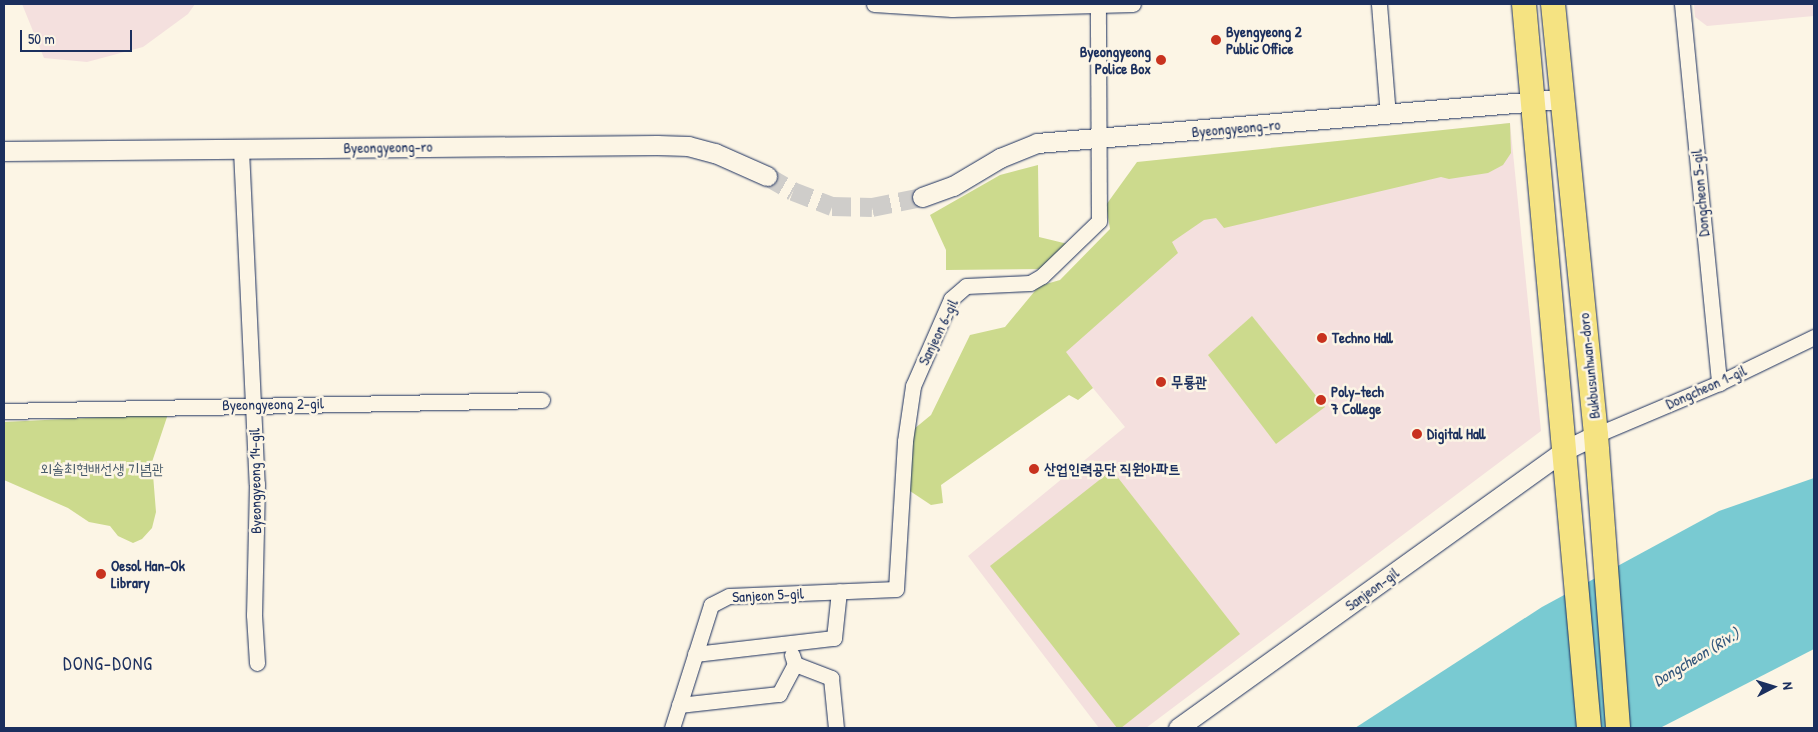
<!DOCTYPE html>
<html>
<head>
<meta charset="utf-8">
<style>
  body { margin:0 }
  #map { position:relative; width:1818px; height:732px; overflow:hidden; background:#fcf5e5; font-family:"Patrick Hand","Poor Story",sans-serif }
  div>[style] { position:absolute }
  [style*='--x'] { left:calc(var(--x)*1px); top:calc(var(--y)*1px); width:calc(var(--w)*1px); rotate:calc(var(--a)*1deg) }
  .built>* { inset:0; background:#f4e0de }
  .green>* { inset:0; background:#ccda8d }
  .water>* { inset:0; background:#79cad2 }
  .tertiary-tunnel>* { height:19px; margin-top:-9.5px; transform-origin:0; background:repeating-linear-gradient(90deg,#cfcdca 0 19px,transparent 0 28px) }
  .roads { filter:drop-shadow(0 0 1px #1b2f5e) drop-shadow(0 0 1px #1b2f5e) }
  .minor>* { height:15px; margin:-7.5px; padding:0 7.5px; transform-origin:7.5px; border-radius:7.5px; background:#fcf5e5 }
  .tertiary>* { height:19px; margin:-9.5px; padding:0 9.5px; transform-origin:9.5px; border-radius:9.5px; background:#fcf5e5 }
  .primary>* { height:24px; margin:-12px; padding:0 12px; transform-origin:12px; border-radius:12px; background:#f5e382 }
  .dots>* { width:14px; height:14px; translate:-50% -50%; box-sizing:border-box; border:2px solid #fcf5e5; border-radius:50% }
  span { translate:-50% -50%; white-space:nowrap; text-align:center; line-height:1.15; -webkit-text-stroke:5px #fcf5e5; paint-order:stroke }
  .poi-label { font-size:15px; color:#1b2f5e; font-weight:700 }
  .left { translate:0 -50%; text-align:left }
  .right { translate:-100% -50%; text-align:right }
  .street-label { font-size:15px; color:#1b2f5e }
  .park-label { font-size:15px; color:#475a6a }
  .water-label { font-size:16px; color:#32567b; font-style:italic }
  .quarter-label { font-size:18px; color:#1b2f5e; letter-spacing:1px }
  .frame { position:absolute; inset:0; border:5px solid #1b2f5e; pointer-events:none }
  .north { position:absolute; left:1748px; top:662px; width:50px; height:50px; -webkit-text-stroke:4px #fcf5e5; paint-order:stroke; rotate:85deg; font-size:14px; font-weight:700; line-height:20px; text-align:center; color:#1b2f5e }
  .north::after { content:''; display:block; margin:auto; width:18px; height:22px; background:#1b2f5e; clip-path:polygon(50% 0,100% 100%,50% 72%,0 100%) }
  .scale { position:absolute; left:20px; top:30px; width:112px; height:22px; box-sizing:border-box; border:2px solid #1b2f5e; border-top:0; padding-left:6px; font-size:15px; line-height:18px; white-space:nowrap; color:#1b2f5e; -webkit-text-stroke:4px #fcf5e5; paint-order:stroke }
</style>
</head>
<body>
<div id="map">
  <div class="built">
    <i style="clip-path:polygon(22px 4px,195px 4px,188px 14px,143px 47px,87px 62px,44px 58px)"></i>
    <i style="clip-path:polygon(1694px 4px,1814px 4px,1814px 16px,1707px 26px,1695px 17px)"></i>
    <i style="clip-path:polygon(1510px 123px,1541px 431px,1146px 728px,1099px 728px,968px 556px,1125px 427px,1064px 353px,1171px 242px,1231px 155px)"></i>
  </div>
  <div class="green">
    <i style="clip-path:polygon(1510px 123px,1511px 153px,1503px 165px,1488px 173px,1449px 179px,1441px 177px,1224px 228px,1216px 218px,1204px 220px,1172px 242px,1178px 253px,1066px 352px,1093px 388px,1078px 400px,1069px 395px,941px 485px,943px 503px,931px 505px,907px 489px,914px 429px,931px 415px,970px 335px,1005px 327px,1039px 286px,1060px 280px,1110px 229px,1106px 205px,1137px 162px)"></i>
    <i style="clip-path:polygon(1038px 165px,1039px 237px,1072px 245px,1047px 269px,946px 270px,946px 250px,930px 215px,1000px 175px)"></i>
    <i style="clip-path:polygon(1252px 316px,1325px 407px,1276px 444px,1208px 355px)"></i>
    <i style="clip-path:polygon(168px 414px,152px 462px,156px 512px,152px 528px,142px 539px,133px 543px,118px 536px,110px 526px,89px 522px,68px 508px,4px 480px,4px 422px)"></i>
    <i style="clip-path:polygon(1112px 470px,1240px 634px,1121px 728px,1117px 728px,990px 566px)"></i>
  </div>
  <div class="water">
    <i style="clip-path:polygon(1814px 478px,1814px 649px,1660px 728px,1355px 728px,1542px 607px,1719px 511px)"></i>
  </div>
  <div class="tertiary-tunnel">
    <i style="--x:767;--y:176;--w:30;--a:30"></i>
    <i style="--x:793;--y:191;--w:42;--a:21"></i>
    <i style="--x:832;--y:206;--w:40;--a:1.4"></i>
    <i style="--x:872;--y:207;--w:51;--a:-11.3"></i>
  </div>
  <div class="roads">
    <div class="minor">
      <i style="--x:874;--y:4;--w:78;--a:3.7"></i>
      <i style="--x:952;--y:9;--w:181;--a:-1.6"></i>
      <i style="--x:1379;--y:4;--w:111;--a:85.4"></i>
      <i style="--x:1682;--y:4;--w:381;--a:84.4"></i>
      <i style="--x:241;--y:150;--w:334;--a:87.3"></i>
      <i style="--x:257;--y:484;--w:131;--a:91.3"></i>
      <i style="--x:254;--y:615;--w:48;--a:86.4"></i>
      <i style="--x:4;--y:411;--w:538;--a:-1.17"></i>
      <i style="--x:1596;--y:435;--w:134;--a:-22.9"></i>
      <i style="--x:1719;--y:383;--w:106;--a:-25.8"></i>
      <i style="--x:695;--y:654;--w:140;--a:-6.6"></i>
      <i style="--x:834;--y:638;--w:47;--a:-83.9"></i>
      <i style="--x:792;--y:655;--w:9;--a:72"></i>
      <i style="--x:795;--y:664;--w:39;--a:21"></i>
      <i style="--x:831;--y:678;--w:50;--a:84.3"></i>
      <i style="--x:679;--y:705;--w:101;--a:-6.3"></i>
      <i style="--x:779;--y:694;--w:34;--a:-62"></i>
      <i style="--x:672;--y:728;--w:129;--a:-72.4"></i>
      <i style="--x:711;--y:605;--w:20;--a:-27"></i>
      <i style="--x:729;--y:596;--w:167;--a:-2.4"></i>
      <i style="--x:896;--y:589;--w:148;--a:-86.5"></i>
      <i style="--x:905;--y:441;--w:56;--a:-81.7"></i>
      <i style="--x:913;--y:386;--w:95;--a:-66.4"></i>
      <i style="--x:951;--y:299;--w:20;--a:-41"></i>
      <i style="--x:966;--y:286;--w:64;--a:-2.7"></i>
      <i style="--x:1030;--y:283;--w:14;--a:-30"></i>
      <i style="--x:1042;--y:276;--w:79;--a:-44"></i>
      <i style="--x:1099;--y:221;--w:217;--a:-90.3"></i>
    </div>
    <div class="tertiary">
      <i style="--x:4;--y:151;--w:653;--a:-0.53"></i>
      <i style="--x:657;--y:145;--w:31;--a:2"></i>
      <i style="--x:688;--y:146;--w:28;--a:15"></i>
      <i style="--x:715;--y:153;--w:57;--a:23.9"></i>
      <i style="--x:922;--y:197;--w:33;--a:-20"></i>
      <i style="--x:953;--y:186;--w:55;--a:-30.8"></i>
      <i style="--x:1000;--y:158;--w:40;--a:-22"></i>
      <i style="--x:1037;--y:143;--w:527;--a:-4.79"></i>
      <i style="--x:1178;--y:728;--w:477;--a:-35.7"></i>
      <i style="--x:1565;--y:450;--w:34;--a:-26"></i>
    </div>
    <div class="primary">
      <i style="--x:1524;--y:4;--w:727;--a:84.87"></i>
      <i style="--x:1553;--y:4;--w:433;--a:84.3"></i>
      <i style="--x:1596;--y:435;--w:294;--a:85.7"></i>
    </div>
  </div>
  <div class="dots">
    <i style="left:1216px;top:40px;background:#c8321e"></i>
    <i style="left:1161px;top:60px;background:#c8321e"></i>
    <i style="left:1322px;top:338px;background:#c8321e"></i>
    <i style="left:1161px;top:382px;background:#c8321e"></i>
    <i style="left:1321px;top:400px;background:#c8321e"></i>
    <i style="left:1417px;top:434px;background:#c8321e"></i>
    <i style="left:1034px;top:469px;background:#c8321e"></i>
    <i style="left:101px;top:574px;background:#c8321e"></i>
  </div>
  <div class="poi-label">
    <span class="left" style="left:1226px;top:40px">Byengyeong 2<br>Public Office</span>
    <span class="right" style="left:1151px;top:60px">Byeongyeong<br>Police Box</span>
    <span class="left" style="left:1332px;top:338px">Techno Hall</span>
    <span class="left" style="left:1171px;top:382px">무룡관</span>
    <span class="left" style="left:1331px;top:400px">Poly-tech<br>7 College</span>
    <span class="left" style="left:1427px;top:434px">Digital Hall</span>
    <span class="left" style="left:1044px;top:469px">산업인력공단 직원아파트</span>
    <span class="left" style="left:111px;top:574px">Oesol Han-Ok<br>Library</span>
  </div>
  <div class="street-label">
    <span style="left:1236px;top:128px;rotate:-5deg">Byeongyeong-ro</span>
    <span style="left:388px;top:147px;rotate:-1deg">Byeongyeong-ro</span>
    <span style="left:1700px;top:193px;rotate:-95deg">Dongcheon 5-gil</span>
    <span style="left:938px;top:332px;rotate:-64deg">Sanjeon 6-gil</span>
    <span style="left:1589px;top:366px;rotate:-96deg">Bukbusunhwan-doro</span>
    <span style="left:1706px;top:387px;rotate:-24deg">Dongcheon 1-gil</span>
    <span style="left:273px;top:404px;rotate:-1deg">Byeongyeong 2-gil</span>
    <span style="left:255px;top:481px;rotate:-91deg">Byeongyeong 14-gil</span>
    <span style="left:1372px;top:589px;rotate:-36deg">Sanjeon-gil</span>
    <span style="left:768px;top:595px;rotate:-3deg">Sanjeon 5-gil</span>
  </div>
  <div class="park-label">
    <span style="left:102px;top:469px">외솔최현배선생 기념관</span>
  </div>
  <div class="water-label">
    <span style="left:1696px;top:657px;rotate:-31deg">Dongcheon (Riv.)</span>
  </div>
  <div class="quarter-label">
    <span style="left:108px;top:664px">DONG-DONG</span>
  </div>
  <div class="frame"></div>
  <div class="north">N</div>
  <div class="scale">50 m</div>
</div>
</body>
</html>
